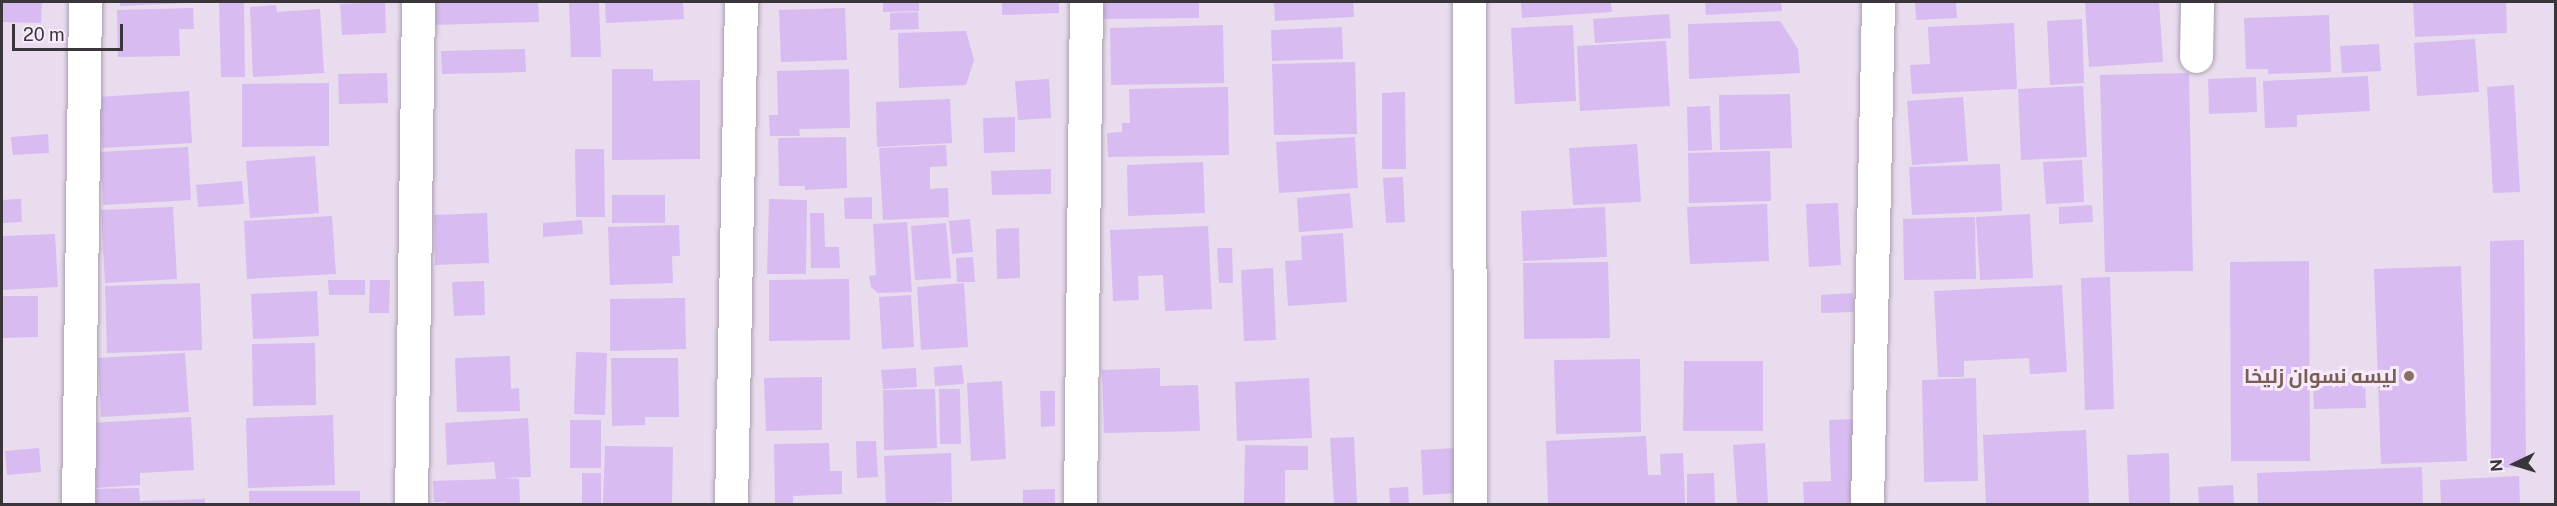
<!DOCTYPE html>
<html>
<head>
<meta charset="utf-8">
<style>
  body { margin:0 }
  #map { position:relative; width:2557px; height:506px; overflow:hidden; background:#e9dcee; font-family:"Public Sans",Cairo,sans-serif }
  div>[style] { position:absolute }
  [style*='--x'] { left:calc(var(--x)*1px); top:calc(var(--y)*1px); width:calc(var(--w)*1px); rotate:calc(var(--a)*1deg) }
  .building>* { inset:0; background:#d7bbf1 }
  .roads { filter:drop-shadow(0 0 2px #aa9eae) drop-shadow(0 0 2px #aa9eae) }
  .street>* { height:33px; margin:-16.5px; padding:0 16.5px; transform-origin:16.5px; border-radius:16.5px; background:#fff }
  .dots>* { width:16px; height:16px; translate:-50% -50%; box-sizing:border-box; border:3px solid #f7eafb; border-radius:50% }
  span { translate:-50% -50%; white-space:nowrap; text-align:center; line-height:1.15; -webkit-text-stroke:6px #f7eafb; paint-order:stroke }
  .education-label { font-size:20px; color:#785e54; font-weight:700 }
  .right { translate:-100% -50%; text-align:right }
  .frame { position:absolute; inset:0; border:3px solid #3a353b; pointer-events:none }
  .north { position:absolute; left:2485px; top:434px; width:60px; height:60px; -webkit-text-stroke:4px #f7eafb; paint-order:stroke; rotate:266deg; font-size:16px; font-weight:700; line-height:24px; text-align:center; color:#3a353b }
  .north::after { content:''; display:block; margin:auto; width:21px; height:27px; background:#3a353b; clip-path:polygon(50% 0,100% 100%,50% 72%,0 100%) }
  .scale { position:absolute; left:12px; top:24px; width:111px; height:27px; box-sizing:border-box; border:3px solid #3a353b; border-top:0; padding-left:8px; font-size:18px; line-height:21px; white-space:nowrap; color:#3a353b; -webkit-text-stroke:4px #f7eafb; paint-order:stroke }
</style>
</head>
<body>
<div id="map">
  <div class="building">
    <i style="clip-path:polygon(3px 2px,42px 2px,41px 23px,3px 22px)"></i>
    <i style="clip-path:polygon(120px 2px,187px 2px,187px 3px,120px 6px)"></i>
    <i style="clip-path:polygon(219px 2px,244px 2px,245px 77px,221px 77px)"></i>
    <i style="clip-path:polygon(385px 2px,386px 33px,342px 35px,340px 4px)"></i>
    <i style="clip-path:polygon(431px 2px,538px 2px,539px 22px,432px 25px)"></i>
    <i style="clip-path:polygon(569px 2px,599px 2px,601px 57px,571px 57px)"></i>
    <i style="clip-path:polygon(605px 2px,683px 2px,684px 19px,606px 23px)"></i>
    <i style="clip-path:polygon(883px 2px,919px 2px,919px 11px,883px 12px)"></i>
    <i style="clip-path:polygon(1002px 2px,1059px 2px,1059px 13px,1002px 15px)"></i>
    <i style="clip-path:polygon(1102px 2px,1199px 2px,1199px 18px,1102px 19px)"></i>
    <i style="clip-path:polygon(1274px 2px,1353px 2px,1354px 17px,1275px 21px)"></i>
    <i style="clip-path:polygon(1521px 2px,1611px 2px,1612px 12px,1522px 18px)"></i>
    <i style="clip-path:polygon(1705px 2px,1781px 2px,1782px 11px,1706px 15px)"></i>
    <i style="clip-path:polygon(1915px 2px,1956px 2px,1957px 18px,1916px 20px)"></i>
    <i style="clip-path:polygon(2085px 2px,2159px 2px,2163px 62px,2089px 67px)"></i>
    <i style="clip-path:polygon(2413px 2px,2506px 2px,2507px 33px,2415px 37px)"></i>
    <i style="clip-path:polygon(276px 5px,277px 12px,320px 9px,324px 73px,253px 77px,250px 7px)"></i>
    <i style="clip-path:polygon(193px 8px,194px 29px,179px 29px,180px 56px,118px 57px,117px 10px)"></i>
    <i style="clip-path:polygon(845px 8px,847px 60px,781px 62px,779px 10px)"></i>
    <i style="clip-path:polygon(918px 12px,919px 29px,890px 30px,890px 13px)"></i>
    <i style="clip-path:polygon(1669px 14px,1671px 38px,1595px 43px,1593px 19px)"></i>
    <i style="clip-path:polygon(2329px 15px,2331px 72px,2268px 74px,2268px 69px,2246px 69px,2244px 18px)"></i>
    <i style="clip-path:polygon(2082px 19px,2084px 83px,2050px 85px,2047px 21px)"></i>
    <i style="clip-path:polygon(1780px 21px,1798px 49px,1800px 73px,1689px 79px,1688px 24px)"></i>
    <i style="clip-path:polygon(2014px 23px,2017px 89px,1912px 94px,1910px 65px,1930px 64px,1928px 27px)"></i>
    <i style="clip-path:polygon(1223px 25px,1224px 83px,1111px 85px,1110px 28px)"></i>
    <i style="clip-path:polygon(1573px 25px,1576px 101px,1515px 104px,1511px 28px)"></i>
    <i style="clip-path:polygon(1342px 27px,1343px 59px,1272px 61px,1271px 30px)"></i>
    <i style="clip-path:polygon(966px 31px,974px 60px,966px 85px,899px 88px,898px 33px)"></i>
    <i style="clip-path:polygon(2475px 39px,2479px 92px,2417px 96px,2414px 43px)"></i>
    <i style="clip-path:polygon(1666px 41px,1670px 106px,1580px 111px,1577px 46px)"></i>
    <i style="clip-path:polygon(2379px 44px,2381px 71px,2342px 73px,2340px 46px)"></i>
    <i style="clip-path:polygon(525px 49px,526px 72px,442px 74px,441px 51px)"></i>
    <i style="clip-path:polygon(1355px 62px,1357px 134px,1274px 135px,1272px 64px)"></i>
    <i style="clip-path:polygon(612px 69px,653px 69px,653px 81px,700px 80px,700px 159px,612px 160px)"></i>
    <i style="clip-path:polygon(849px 69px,850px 128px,799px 129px,800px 136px,770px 136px,769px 115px,778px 115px,777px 71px)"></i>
    <i style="clip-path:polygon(387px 73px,388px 103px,339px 104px,338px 74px)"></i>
    <i style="clip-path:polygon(2189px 73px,2193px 271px,2105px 272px,2100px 75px)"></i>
    <i style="clip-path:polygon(2368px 76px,2370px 111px,2297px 115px,2297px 127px,2265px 128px,2263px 81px)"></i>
    <i style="clip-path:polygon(2256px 77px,2257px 112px,2209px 114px,2208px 79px)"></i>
    <i style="clip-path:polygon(1049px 79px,1051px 118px,1018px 120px,1015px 81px)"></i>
    <i style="clip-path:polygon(329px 83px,329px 146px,242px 147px,242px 84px)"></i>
    <i style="clip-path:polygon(2514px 85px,2520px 192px,2493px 193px,2487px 87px)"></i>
    <i style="clip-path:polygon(2083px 86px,2087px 157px,2021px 160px,2018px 89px)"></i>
    <i style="clip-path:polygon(1228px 87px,1229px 155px,1108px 157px,1107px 133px,1122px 132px,1122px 123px,1130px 123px,1129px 89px)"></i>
    <i style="clip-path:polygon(189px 91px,192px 143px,102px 148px,99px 97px)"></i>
    <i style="clip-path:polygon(1405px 92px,1406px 169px,1382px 169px,1382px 93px)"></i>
    <i style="clip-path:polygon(1790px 94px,1792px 148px,1720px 150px,1719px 95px)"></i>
    <i style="clip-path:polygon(1963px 97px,1968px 161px,1912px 165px,1907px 101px)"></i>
    <i style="clip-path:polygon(950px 99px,952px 143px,877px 147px,876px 102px)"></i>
    <i style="clip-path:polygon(1710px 106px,1712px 150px,1688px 151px,1687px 107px)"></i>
    <i style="clip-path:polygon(1015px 117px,1015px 152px,984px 153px,983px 118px)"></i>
    <i style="clip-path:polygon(48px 134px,49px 153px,13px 155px,11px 137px)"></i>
    <i style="clip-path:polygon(846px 137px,847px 188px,805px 190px,805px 186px,779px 186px,778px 138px)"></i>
    <i style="clip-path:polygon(1355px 137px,1358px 188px,1279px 193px,1276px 142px)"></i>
    <i style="clip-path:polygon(1637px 144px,1641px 202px,1573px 205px,1569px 148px)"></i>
    <i style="clip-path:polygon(946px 145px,947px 166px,930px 167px,930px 189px,948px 188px,949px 217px,883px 220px,879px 148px)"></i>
    <i style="clip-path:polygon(188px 147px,191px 200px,103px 205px,100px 152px)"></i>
    <i style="clip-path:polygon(575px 149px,604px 149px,605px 217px,576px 217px)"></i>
    <i style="clip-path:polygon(1770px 151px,1771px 201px,1689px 203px,1688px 153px)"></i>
    <i style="clip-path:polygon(315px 156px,319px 213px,250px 218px,246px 161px)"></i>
    <i style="clip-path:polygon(2082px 160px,2084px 202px,2046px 204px,2043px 162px)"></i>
    <i style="clip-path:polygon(1203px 162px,1205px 213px,1128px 216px,1127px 165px)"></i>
    <i style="clip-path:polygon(2000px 164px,2002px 211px,1912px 215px,1909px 167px)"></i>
    <i style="clip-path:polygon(1051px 169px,1051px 194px,992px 195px,991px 171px)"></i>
    <i style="clip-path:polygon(1403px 177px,1405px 222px,1386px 223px,1383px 178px)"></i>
    <i style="clip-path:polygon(242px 181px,244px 204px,198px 207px,196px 185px)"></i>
    <i style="clip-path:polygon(1350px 193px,1353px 228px,1299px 232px,1297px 198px)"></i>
    <i style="clip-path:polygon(612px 195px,665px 195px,665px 223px,612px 223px)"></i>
    <i style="clip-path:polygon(872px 197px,872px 219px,845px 219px,844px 198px)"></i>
    <i style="clip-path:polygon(21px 199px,22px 222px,2px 223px,2px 200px)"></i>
    <i style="clip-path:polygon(769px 199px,807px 200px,806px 274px,767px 274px)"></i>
    <i style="clip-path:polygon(1838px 203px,1841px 265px,1809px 267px,1806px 204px)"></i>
    <i style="clip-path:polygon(1767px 204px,1769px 261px,1690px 264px,1687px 207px)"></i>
    <i style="clip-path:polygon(2092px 205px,2093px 222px,2059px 224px,2059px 207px)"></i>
    <i style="clip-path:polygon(173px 207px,177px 279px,105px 283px,101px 210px)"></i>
    <i style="clip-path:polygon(1605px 207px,1607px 257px,1523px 261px,1521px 211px)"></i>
    <i style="clip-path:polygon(487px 213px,489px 263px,435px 265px,434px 215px)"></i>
    <i style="clip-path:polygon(810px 213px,824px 213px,825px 247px,839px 247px,840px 268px,811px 268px)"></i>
    <i style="clip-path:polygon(2030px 214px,2033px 278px,1980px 280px,1976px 217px)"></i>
    <i style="clip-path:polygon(332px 216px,336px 274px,247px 279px,244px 221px)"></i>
    <i style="clip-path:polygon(1975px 217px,1976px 279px,1904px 280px,1903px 219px)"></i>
    <i style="clip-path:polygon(970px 219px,973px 252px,952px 254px,949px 221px)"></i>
    <i style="clip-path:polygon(582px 220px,583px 234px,543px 237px,543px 223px)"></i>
    <i style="clip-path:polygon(907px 222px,912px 292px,878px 293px,871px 287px,869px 276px,876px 275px,873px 224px)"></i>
    <i style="clip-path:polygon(946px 223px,951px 278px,915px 280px,911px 226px)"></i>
    <i style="clip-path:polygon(679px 225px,680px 256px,672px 256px,673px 283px,610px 285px,608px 227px)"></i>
    <i style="clip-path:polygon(1208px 226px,1212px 309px,1165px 311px,1163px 275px,1138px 276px,1139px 300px,1113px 301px,1110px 230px)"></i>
    <i style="clip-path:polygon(1019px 228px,1020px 278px,997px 279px,996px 229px)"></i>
    <i style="clip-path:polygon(1343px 233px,1347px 302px,1288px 306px,1285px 261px,1302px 260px,1301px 236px)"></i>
    <i style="clip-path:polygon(55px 234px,58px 287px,2px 290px,2px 236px)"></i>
    <i style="clip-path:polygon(2524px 240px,2526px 467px,2491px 468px,2490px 241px)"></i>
    <i style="clip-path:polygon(1217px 248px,1232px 248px,1233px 283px,1219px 283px)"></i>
    <i style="clip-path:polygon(973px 257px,975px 282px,957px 282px,956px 258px)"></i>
    <i style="clip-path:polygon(2309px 261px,2310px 461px,2231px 461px,2230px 262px)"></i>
    <i style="clip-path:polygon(1608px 262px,1610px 338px,1524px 339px,1523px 263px)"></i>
    <i style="clip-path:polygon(2461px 266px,2467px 461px,2381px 464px,2374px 269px)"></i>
    <i style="clip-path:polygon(1273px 268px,1276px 340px,1244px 341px,1241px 270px)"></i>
    <i style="clip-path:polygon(2110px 277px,2114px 409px,2085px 410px,2081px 278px)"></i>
    <i style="clip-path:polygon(849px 279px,850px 340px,769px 341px,769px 280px)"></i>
    <i style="clip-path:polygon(328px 280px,365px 280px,365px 295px,329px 295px)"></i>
    <i style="clip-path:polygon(370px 280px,390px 280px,389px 313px,369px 313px)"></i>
    <i style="clip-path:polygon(484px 281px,485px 315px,454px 316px,452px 282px)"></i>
    <i style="clip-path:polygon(200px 283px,202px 350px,107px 353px,105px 286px)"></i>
    <i style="clip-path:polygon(964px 283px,968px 347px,921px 350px,917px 287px)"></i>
    <i style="clip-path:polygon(2062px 285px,2067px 372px,2030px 374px,2029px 358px,1964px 361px,1964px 377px,1938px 377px,1934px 291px)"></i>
    <i style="clip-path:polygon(317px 291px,319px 336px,253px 339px,251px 294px)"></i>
    <i style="clip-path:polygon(1853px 293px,1854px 312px,1821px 313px,1821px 295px)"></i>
    <i style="clip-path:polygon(911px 295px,914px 347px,882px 349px,879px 297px)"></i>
    <i style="clip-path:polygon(2px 296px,38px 296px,38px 337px,2px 338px)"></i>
    <i style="clip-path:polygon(685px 298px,686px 349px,610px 351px,610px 299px)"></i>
    <i style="clip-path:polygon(315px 343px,316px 405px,253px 406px,252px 344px)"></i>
    <i style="clip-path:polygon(576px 352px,607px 353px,605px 415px,574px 414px)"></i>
    <i style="clip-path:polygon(185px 353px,189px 412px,101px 417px,98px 358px)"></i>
    <i style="clip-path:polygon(510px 356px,511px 389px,519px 388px,520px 411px,457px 412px,455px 358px)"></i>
    <i style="clip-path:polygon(611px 358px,678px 358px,679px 417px,645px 417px,645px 425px,612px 426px)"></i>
    <i style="clip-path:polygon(1640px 359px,1641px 432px,1556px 434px,1554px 360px)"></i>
    <i style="clip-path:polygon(1684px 361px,1763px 361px,1763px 431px,1683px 431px)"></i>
    <i style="clip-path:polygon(962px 365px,964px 384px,935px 386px,934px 367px)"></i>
    <i style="clip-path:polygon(916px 368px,917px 387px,883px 389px,881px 370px)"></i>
    <i style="clip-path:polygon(1160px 368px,1160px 386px,1198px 385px,1200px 431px,1104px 433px,1102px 370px)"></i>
    <i style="clip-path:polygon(822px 377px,822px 430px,766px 431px,764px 378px)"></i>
    <i style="clip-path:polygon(1309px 378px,1312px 438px,1237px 441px,1235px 382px)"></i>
    <i style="clip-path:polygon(1976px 378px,1978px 481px,1924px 482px,1922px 380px)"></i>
    <i style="clip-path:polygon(1002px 381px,1006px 459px,971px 461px,967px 383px)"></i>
    <i style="clip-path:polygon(2365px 382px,2366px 408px,2314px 409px,2313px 384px)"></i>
    <i style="clip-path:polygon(935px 389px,937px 448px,884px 450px,883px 390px)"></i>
    <i style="clip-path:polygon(939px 389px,960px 389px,961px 444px,940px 444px)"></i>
    <i style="clip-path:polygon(1040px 391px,1055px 391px,1055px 426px,1041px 427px)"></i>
    <i style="clip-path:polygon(333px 415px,335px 485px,248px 488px,246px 418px)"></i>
    <i style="clip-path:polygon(191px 417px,194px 470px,140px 473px,140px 485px,96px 488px,92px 423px)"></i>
    <i style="clip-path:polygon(528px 418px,531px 477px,502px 478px,519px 479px,520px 504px,446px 504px,446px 502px,434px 502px,433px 481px,496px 479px,494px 462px,447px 465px,445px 423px)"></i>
    <i style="clip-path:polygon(1853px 419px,1855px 504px,1804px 504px,1803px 482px,1831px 481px,1829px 420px)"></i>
    <i style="clip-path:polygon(570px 420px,601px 420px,601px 468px,570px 468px)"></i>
    <i style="clip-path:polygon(2086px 430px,2089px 504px,1986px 504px,1983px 435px)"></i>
    <i style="clip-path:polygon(1646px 436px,1648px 475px,1661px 475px,1660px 454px,1683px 453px,1685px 504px,1548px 504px,1546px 441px)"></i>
    <i style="clip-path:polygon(1354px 437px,1357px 504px,1334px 504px,1330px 438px)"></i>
    <i style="clip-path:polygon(856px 441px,876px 441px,878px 477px,857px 478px)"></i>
    <i style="clip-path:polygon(829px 443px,830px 471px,842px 471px,842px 494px,793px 496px,793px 503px,775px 503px,774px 444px)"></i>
    <i style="clip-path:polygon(1765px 443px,1768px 504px,1737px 504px,1733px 445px)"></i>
    <i style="clip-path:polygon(1245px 445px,1308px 446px,1308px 470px,1285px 470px,1285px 504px,1244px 504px)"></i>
    <i style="clip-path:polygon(605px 446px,673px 447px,672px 504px,603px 504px)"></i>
    <i style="clip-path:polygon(39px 448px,41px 472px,7px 475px,5px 451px)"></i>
    <i style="clip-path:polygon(1456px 448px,1458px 493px,1423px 495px,1421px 450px)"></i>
    <i style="clip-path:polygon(951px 453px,952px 502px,886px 504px,884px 456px)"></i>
    <i style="clip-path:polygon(2169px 453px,2170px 504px,2129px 504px,2127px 455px)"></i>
    <i style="clip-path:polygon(2422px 467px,2423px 504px,2258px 504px,2257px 473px)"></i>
    <i style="clip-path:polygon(582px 473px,601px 473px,601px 504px,582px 504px)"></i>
    <i style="clip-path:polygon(1714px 473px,1715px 504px,1687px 504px,1687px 474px)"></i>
    <i style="clip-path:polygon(2519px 476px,2520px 504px,2441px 504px,2440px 480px)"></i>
    <i style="clip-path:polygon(2233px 485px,2234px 504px,2199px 504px,2198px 487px)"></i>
    <i style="clip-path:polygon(1408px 487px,1409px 504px,1390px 504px,1389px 488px)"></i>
    <i style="clip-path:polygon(139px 488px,140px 501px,205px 499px,205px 504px,96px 504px,95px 489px)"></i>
    <i style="clip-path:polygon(1055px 489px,1055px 504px,1023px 504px,1023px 490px)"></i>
    <i style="clip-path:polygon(249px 491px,360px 491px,360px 504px,249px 504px)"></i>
  </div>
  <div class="roads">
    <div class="street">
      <i style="--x:1469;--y:2;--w:502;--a:89.89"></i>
      <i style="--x:2196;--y:56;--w:54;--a:-88.9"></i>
      <i style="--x:78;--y:504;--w:502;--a:-89.2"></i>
      <i style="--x:411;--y:504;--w:502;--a:-89.2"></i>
      <i style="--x:731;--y:504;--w:502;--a:-88.86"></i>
      <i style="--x:1080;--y:504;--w:502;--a:-89.32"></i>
      <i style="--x:1867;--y:504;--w:502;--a:-88.74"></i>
    </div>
  </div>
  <div class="dots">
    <i style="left:2409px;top:376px;background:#8d6e63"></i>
  </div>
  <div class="education-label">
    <span class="right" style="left:2397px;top:376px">لیسه نسوان زلیخا</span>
  </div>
  <div class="frame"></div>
  <div class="north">N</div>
  <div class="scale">20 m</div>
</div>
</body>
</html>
